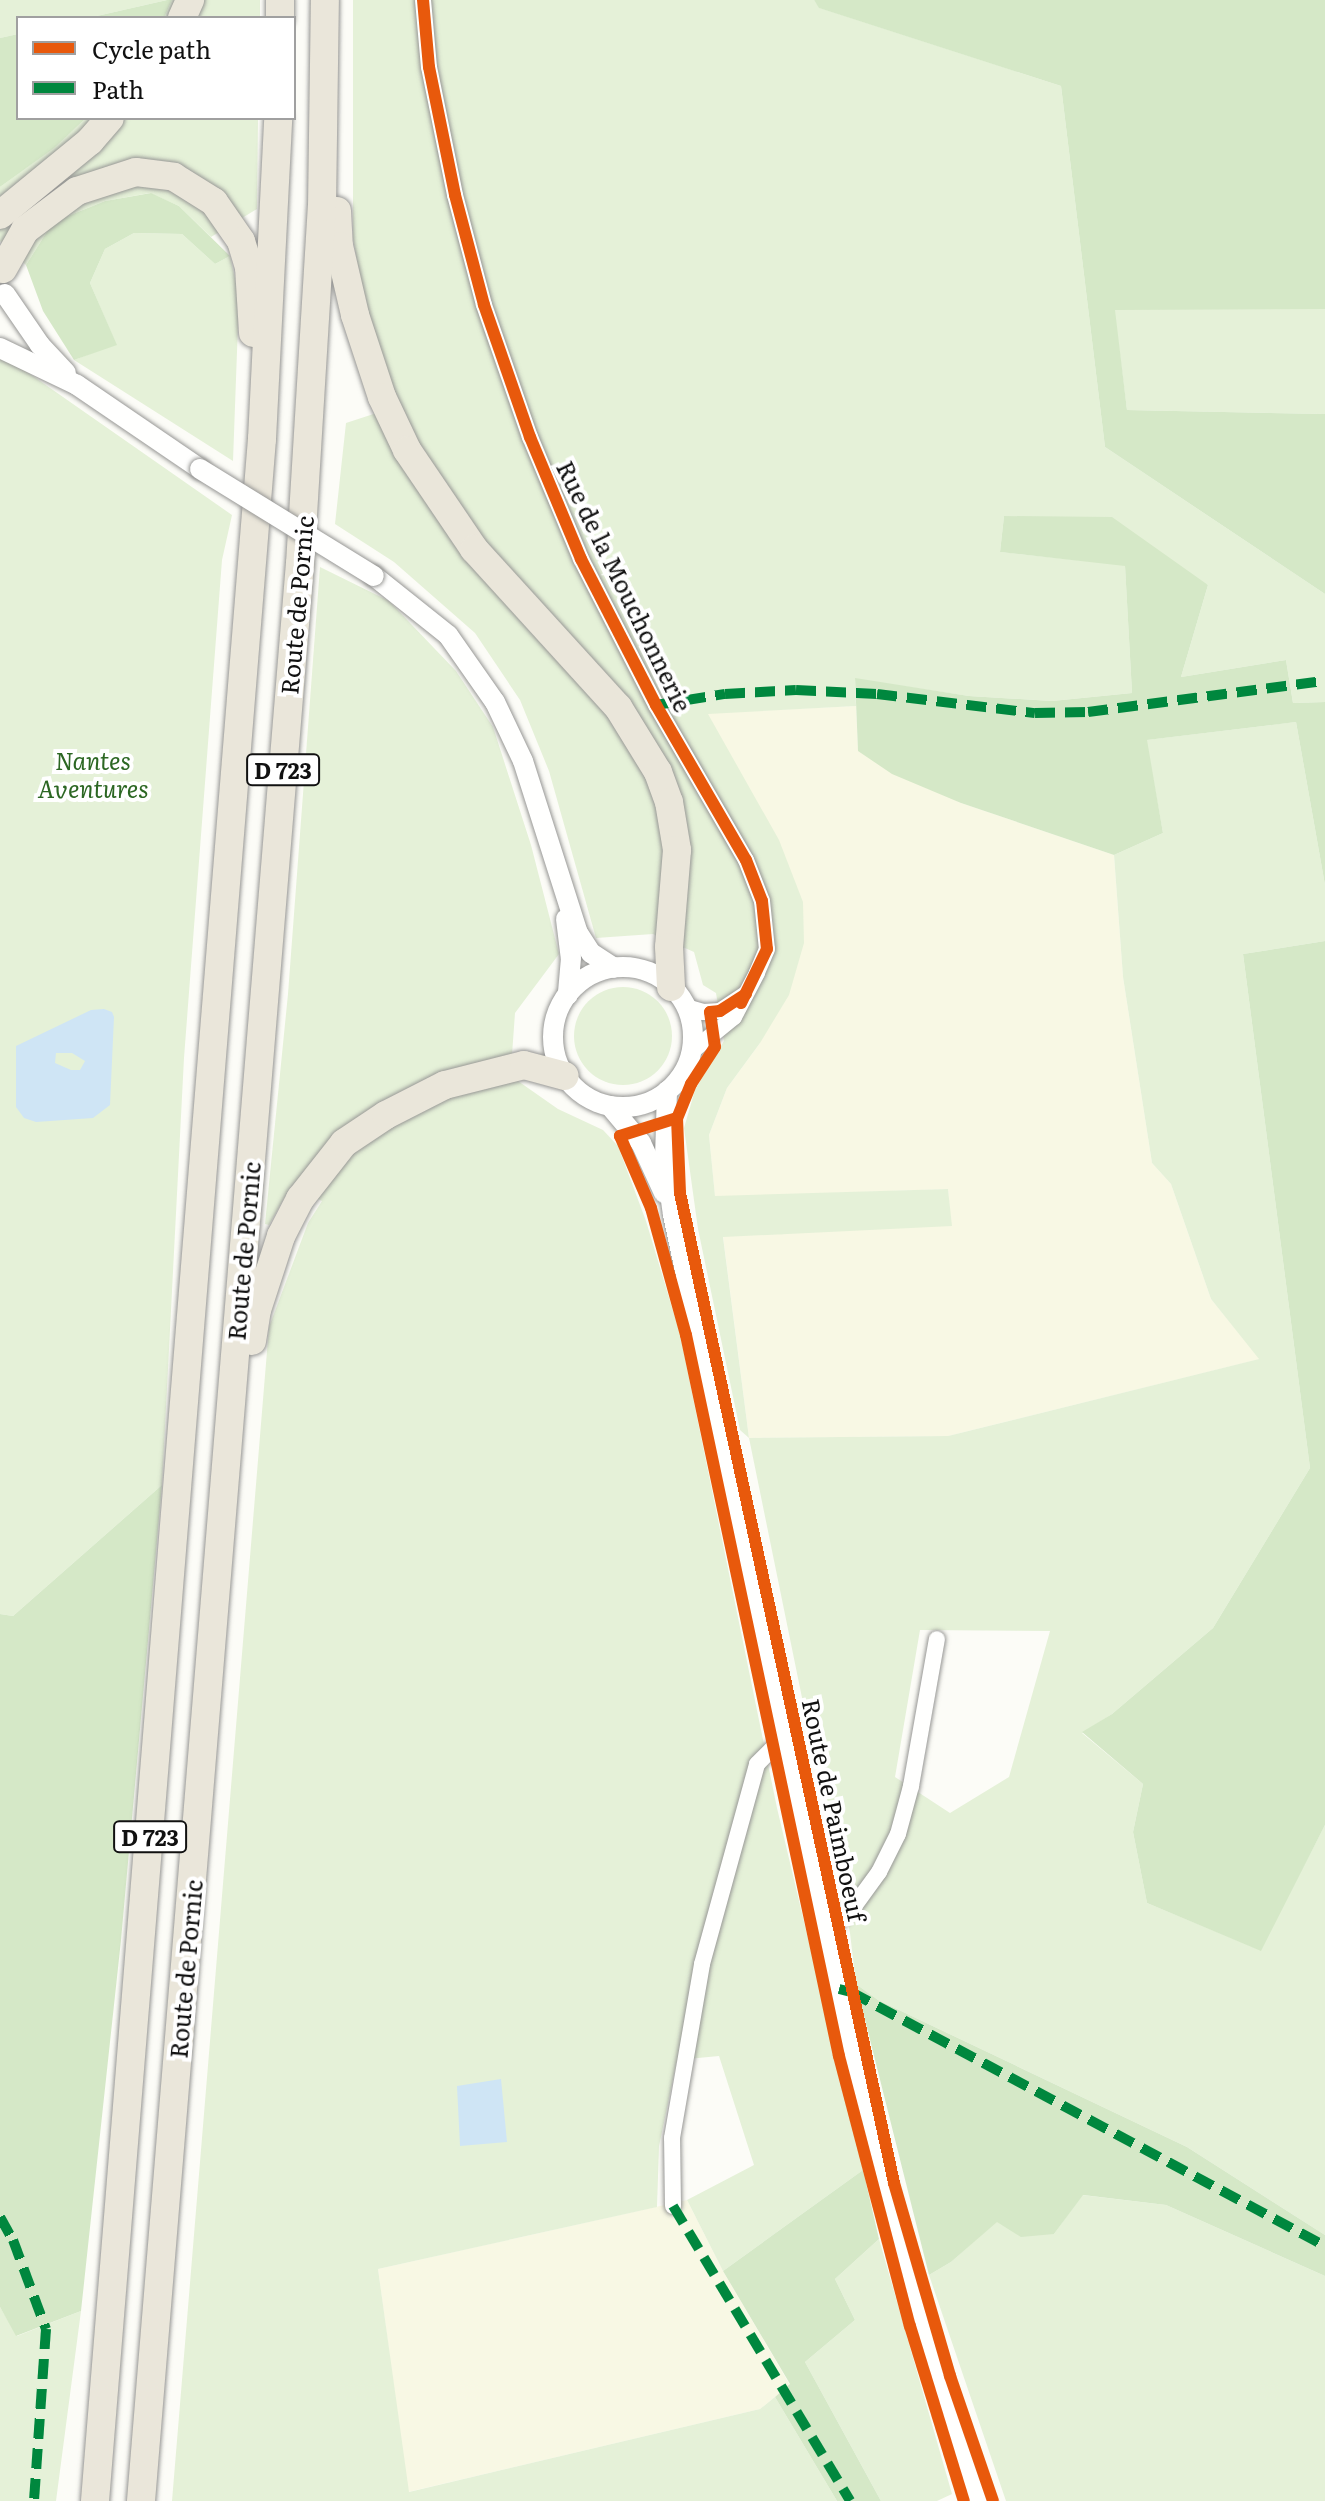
<!DOCTYPE html>
<html>
<head>
<meta charset="utf-8">
<style>
  body { margin:0 }
  #map { position:relative; width:1325px; height:2501px; overflow:hidden; background:#fcfcf7; font-family:Literata,serif }
  div>[style] { position:absolute }
  [style*='--x'] { left:calc(var(--x)*1px); top:calc(var(--y)*1px); width:calc(var(--w)*1px); rotate:calc(var(--a)*1deg) }
  .farmland>* { inset:0; background:#f8f8e4 }
  .green>* { inset:0; background:#e5f1d8 }
  .round { border-radius:50% }
  .forest>* { inset:0; background:#d5e8c7 }
  .water>* { inset:0; background:#cfe5f5 }
  .roads { filter:drop-shadow(0 0 2px #979795) drop-shadow(0 0 2px #979795) }
  .minor>* { height:16px; margin:-8px; padding:0 8px; transform-origin:8px; border-radius:8px; background:#fffffe }
  .tertiary>* { height:20px; margin:-10px; padding:0 10px; transform-origin:10px; border-radius:10px; background:#fffffe }
  .tertiary>.ring { margin:-10px; padding:0; box-sizing:content-box; background:none; border:20px solid #fffffe; border-radius:50% }
  .trunk>* { height:28px; margin:-14px; padding:0 14px; transform-origin:14px; border-radius:14px; background:#eae6da }
  .bridges { filter:drop-shadow(0 0 2px #979795) drop-shadow(0 0 2px #979795) }
  .tertiary-bridge>* { height:20px; margin:-10px; padding:0 10px; transform-origin:10px; border-radius:10px; background:#fffffe }
  .quiet>* { height:10px; margin-top:-5px; transform-origin:0; background:repeating-linear-gradient(90deg,#00873e 0 20px,transparent 0 30px) }
  .cycleway>* { height:12px; margin:-6px; padding:0 6px; transform-origin:6px; border-radius:6px; background:#e8590c }
  span { translate:-50% -50%; white-space:nowrap; text-align:center; line-height:1.15; -webkit-text-stroke:8px #fff; paint-order:stroke }
  .shield-label span { padding:2px 6px; background:#fff; border:2px solid; border-radius:6px; -webkit-text-stroke-width:0 }
  .shield-label { font-size:22px; color:#111; font-weight:700 }
  .street-label { font-size:24px; color:#111 }
  .park-label { font-size:24px; color:#2c6723; font-style:italic }
  .legend { position:absolute; left:16px; top:16px; width:280px; height:104px; box-sizing:border-box; background:#fff; border:2px solid #a0a0a0; margin:0; padding:10px 14px; list-style:none; font-size:24px; color:#111 }
  .legend li { display:flex; align-items:center; gap:16px; height:40px }
  .legend b { width:40px; border:2px solid #a0a0a0 }
</style>
</head>
<body>
<div id="map">
  <div class="farmland">
    <i style="clip-path:polygon(856px 706px,858px 750px,961px 803px,1114px 855px,1123px 977px,1152px 1163px,1171px 1184px,1211px 1299px,1260px 1359px,948px 1436px,749px 1438px,723px 1236px,951px 1225px,948px 1189px,715px 1197px,709px 1135px,727px 1088px,760px 1043px,707px 713px)"></i>
    <i style="clip-path:polygon(687px 2200px,723px 2271px,790px 2385px,760px 2409px,408px 2492px,378px 2269px)"></i>
  </div>
  <div class="green">
    <i style="clip-path:polygon(0 0,167px 0,88px 18px,18px 18px,18px 34px,0 38px)"></i>
    <i style="clip-path:polygon(172px 0,260px 0,260px 18px,164px 18px)"></i>
    <i style="clip-path:polygon(evenodd,353px 0,814px 0,820px 8px,1061px 86px,1105px 447px,1325px 594px,1325px 702px,1293px 703px,1286px 660px,1181px 677px,1208px 585px,1004px 516px,1000px 552px,1125px 565px,1132px 693px,1052px 701px,969px 696px,855px 679px,856px 706px,708px 714px,779px 840px,803px 902px,804px 943px,789px 995px,760px 1043px,727px 1088px,709px 1135px,715px 1196px,948px 1189px,952px 1226px,723px 1237px,749px 1438px,948px 1436px,1259px 1359px,1211px 1299px,1171px 1184px,1152px 1163px,1123px 977px,1114px 855px,1163px 833px,1146px 740px,1296px 722px,1325px 885px,1325px 941px,1243px 954px,1310px 1468px,1213px 1628px,1112px 1714px,1082px 1733px,1143px 1784px,1133px 1832px,1147px 1903px,1260px 1950px,1325px 1825px,1325px 2235px,1187px 2147px,878px 2000px,856px 1984px,850px 1933px,749px 1438px,740px 1430px,698px 1229px,684px 1128px,695px 1090px,724px 1041px,716px 993px,703px 985px,694px 952px,653px 934px,596px 938px,549px 771px,520px 700px,475px 633px,394px 562px,335px 524px,346px 423px,398px 406px,362px 293px,353px 238px,353px 0,920px 1630px,1050px 1631px,1009px 1777px,950px 1813px,895px 1777px,920px 1630px)"></i>
    <i style="clip-path:polygon(86px 118px,258px 118px,257px 209px,211px 237px,179px 206px,150px 193px,105px 201px,53px 222px,26px 265px,0 241px,0 187px,53px 148px)"></i>
    <i style="clip-path:polygon(134px 233px,182px 234px,215px 264px,230px 256px,239px 297px,233px 461px,74px 360px,116px 344px,90px 283px,105px 249px)"></i>
    <i style="clip-path:polygon(1114px 309px,1325px 309px,1325px 414px,1127px 410px)"></i>
    <i style="clip-path:polygon(0 353px,232px 515px,222px 560px,184px 1058px,162px 1485px,13px 1616px,0 1614px)"></i>
    <i style="clip-path:polygon(320px 567px,389px 601px,456px 671px,493px 727px,531px 845px,559px 954px,515px 1013px,512px 1055px,518px 1081px,558px 1109px,603px 1130px,618px 1146px,646px 1221px,680px 1334px,777px 1808px,863px 2170px,723px 2271px,687px 2200px,754px 2165px,719px 2056px,677px 2060px,659px 2146px,657px 2207px,378px 2269px,409px 2492px,760px 2409px,775px 2397px,837px 2501px,172px 2501px,269px 1327px,308px 1223px,322px 1201px,291px 1186px,269px 1225px,265px 1224px,288px 994px)"></i>
    <i class="round" style="left:574px;top:987px;width:98px;height:98px"></i>
    <i style="clip-path:polygon(1082px 2195px,1166px 2205px,1325px 2276px,1325px 2501px,1006px 2501px,929px 2275px,951px 2262px,997px 2221px,1054px 2234px)"></i>
    <i style="clip-path:polygon(879px 2239px,952px 2494px,937px 2501px,881px 2501px,805px 2362px,855px 2320px,835px 2279px)"></i>
    <i style="clip-path:polygon(0 2307px,17px 2336px,81px 2311px,56px 2501px,0 2501px)"></i>
  </div>
  <div class="forest">
    <i style="clip-path:polygon(167px 0,172px 0,164px 18px,88px 18px)"></i>
    <i style="clip-path:polygon(814px 0,1325px 0,1325px 309px,1115px 310px,1127px 410px,1325px 414px,1325px 594px,1105px 447px,1061px 86px,819px 8px)"></i>
    <i style="clip-path:polygon(18px 34px,18px 118px,86px 118px,54px 148px,0 187px,0 38px)"></i>
    <i style="clip-path:polygon(151px 193px,179px 206px,230px 256px,215px 264px,182px 234px,134px 233px,105px 249px,90px 283px,117px 345px,74px 360px,43px 311px,26px 265px,53px 222px,105px 201px)"></i>
    <i style="clip-path:polygon(1004px 516px,1112px 517px,1208px 585px,1181px 677px,1286px 660px,1293px 703px,1325px 702px,1325px 885px,1296px 722px,1147px 740px,1163px 833px,1114px 855px,961px 803px,892px 774px,858px 751px,855px 678px,969px 696px,1052px 701px,1132px 693px,1125px 566px,1000px 552px)"></i>
    <i style="clip-path:polygon(1325px 941px,1325px 1825px,1261px 1951px,1147px 1903px,1133px 1832px,1143px 1784px,1082px 1732px,1112px 1714px,1213px 1628px,1310px 1468px,1243px 954px)"></i>
    <i style="clip-path:polygon(162px 1485px,121px 1940px,81px 2311px,16px 2336px,0 2307px,0 1614px,13px 1616px)"></i>
    <i style="clip-path:polygon(856px 1984px,878px 2000px,1187px 2147px,1325px 2235px,1325px 2276px,1166px 2205px,1083px 2195px,1054px 2234px,1021px 2237px,997px 2222px,951px 2262px,929px 2275px)"></i>
    <i style="clip-path:polygon(863px 2170px,879px 2239px,835px 2279px,855px 2320px,805px 2362px,881px 2501px,837px 2501px,775px 2397px,790px 2384px,723px 2271px)"></i>
  </div>
  <div class="water">
    <i style="clip-path:polygon(evenodd,104px 1009px,112px 1012px,114px 1017px,110px 1105px,93px 1118px,36px 1122px,24px 1118px,16px 1107px,16px 1046px,91px 1010px,104px 1009px,56px 1053px,72px 1053px,85px 1061px,80px 1070px,71px 1070px,55px 1063px,56px 1053px)"></i>
    <i style="clip-path:polygon(501px 2079px,507px 2142px,460px 2146px,457px 2086px)"></i>
  </div>
  <div class="roads">
    <div class="minor">
      <i style="--x:423;--y:0;--w:67;--a:84.9"></i>
      <i style="--x:429;--y:67;--w:131;--a:78.5"></i>
      <i style="--x:455;--y:195;--w:114;--a:75.2"></i>
      <i style="--x:484;--y:305;--w:140;--a:70.8"></i>
      <i style="--x:530;--y:437;--w:132;--a:67.3"></i>
      <i style="--x:581;--y:559;--w:164;--a:62.8"></i>
      <i style="--x:656;--y:705;--w:179;--a:59.9"></i>
      <i style="--x:746;--y:860;--w:44;--a:68.7"></i>
      <i style="--x:762;--y:901;--w:48;--a:84.1"></i>
      <i style="--x:767;--y:949;--w:26;--a:113"></i>
      <i style="--x:757;--y:973;--w:50;--a:117.6"></i>
      <i style="--x:734;--y:1017;--w:55;--a:140.9"></i>
      <i style="--x:686;--y:1007;--w:18;--a:16"></i>
      <i style="--x:703;--y:1012;--w:17;--a:-3"></i>
      <i style="--x:720;--y:1011;--w:29;--a:-34"></i>
      <i style="--x:827;--y:1932;--w:39;--a:-44"></i>
      <i style="--x:855;--y:1905;--w:41;--a:-54"></i>
      <i style="--x:879;--y:1872;--w:42;--a:-63.4"></i>
      <i style="--x:898;--y:1834;--w:50;--a:-74.8"></i>
      <i style="--x:911;--y:1786;--w:149;--a:-80"></i>
      <i style="--x:673;--y:2206;--w:68;--a:-90.8"></i>
      <i style="--x:672;--y:2138;--w:177;--a:-80.2"></i>
      <i style="--x:702;--y:1964;--w:207;--a:-74.6"></i>
      <i style="--x:757;--y:1764;--w:21;--a:-45"></i>
      <i style="--x:772;--y:1749;--w:15;--a:-16"></i>
    </div>
    <div class="tertiary">
      <i style="--x:5;--y:294;--w:62;--a:55.5"></i>
      <i style="--x:40;--y:345;--w:38;--a:47"></i>
      <i style="--x:0;--y:348;--w:85;--a:25.7"></i>
      <i style="--x:77;--y:385;--w:149;--a:34.3"></i>
      <i style="--x:374;--y:576;--w:95;--a:38.6"></i>
      <i style="--x:448;--y:635;--w:82;--a:55"></i>
      <i style="--x:495;--y:702;--w:65;--a:64.6"></i>
      <i style="--x:523;--y:761;--w:181;--a:72.3"></i>
      <i style="--x:578;--y:933;--w:24;--a:57"></i>
      <i style="--x:591;--y:953;--w:27;--a:33"></i>
      <i style="--x:566;--y:919;--w:39;--a:83"></i>
      <i style="--x:571;--y:958;--w:37;--a:95"></i>
      <i class="ring" style="left:553px;top:967px;width:120px;height:120px"></i>
      <i style="--x:667;--y:1091;--w:67;--a:91.7"></i>
      <i style="--x:665;--y:1158;--w:58;--a:82"></i>
      <i style="--x:673;--y:1215;--w:910;--a:77.89"></i>
      <i style="--x:864;--y:2105;--w:223;--a:75.2"></i>
      <i style="--x:921;--y:2321;--w:189;--a:72.1"></i>
      <i style="--x:610;--y:1106;--w:48;--a:50"></i>
      <i style="--x:641;--y:1143;--w:55;--a:65.3"></i>
    </div>
    <div class="trunk">
      <i style="--x:182;--y:18;--w:20;--a:-66"></i>
      <i style="--x:280;--y:18;--w:18;--a:-90"></i>
      <i style="--x:337;--y:211;--w:35;--a:87"></i>
      <i style="--x:339;--y:246;--w:71;--a:76.9"></i>
      <i style="--x:355;--y:315;--w:86;--a:71.8"></i>
      <i style="--x:382;--y:397;--w:59;--a:64.7"></i>
      <i style="--x:407;--y:450;--w:120;--a:55.9"></i>
      <i style="--x:474;--y:549;--w:214;--a:47.7"></i>
      <i style="--x:618;--y:707;--w:76;--a:58.4"></i>
      <i style="--x:658;--y:772;--w:32;--a:70"></i>
      <i style="--x:669;--y:802;--w:49;--a:80.5"></i>
      <i style="--x:677;--y:850;--w:97;--a:94.7"></i>
      <i style="--x:669;--y:947;--w:40;--a:87.1"></i>
      <i style="--x:0;--y:215;--w:117;--a:-39.4"></i>
      <i style="--x:90;--y:141;--w:30;--a:-49"></i>
      <i style="--x:3;--y:269;--w:45;--a:-60.6"></i>
      <i style="--x:25;--y:230;--w:65;--a:-36.9"></i>
      <i style="--x:77;--y:191;--w:62;--a:-17.9"></i>
      <i style="--x:136;--y:172;--w:38;--a:7"></i>
      <i style="--x:174;--y:177;--w:47;--a:32"></i>
      <i style="--x:214;--y:202;--w:47;--a:55.3"></i>
      <i style="--x:241;--y:241;--w:27;--a:73"></i>
      <i style="--x:249;--y:267;--w:66;--a:86.5"></i>
      <i style="--x:252;--y:1341;--w:31;--a:-81"></i>
      <i style="--x:257;--y:1310;--w:78;--a:-72"></i>
      <i style="--x:281;--y:1236;--w:42;--a:-62.8"></i>
      <i style="--x:300;--y:1199;--w:71;--a:-51.8"></i>
      <i style="--x:344;--y:1143;--w:50;--a:-33.7"></i>
      <i style="--x:386;--y:1115;--w:66;--a:-27"></i>
      <i style="--x:445;--y:1085;--w:81;--a:-14.2"></i>
      <i style="--x:524;--y:1065;--w:42;--a:15"></i>
      <i style="--x:95;--y:2501;--w:2069;--a:-85.37"></i>
      <i style="--x:262;--y:439;--w:321;--a:-87.1"></i>
      <i style="--x:141;--y:2501;--w:1944;--a:-85.31"></i>
      <i style="--x:300;--y:564;--w:358;--a:-86.5"></i>
      <i style="--x:322;--y:207;--w:207;--a:-89.2"></i>
    </div>
  </div>
  <div class="bridges">
    <div class="tertiary-bridge">
      <i style="--x:200;--y:469;--w:204;--a:31.6"></i>
    </div>
  </div>
  <div class="quiet">
    <i style="--x:656;--y:705;--w:70;--a:-9.1"></i>
    <i style="--x:725;--y:694;--w:71;--a:-3.2"></i>
    <i style="--x:796;--y:690;--w:81;--a:2.8"></i>
    <i style="--x:877;--y:694;--w:159;--a:6.9"></i>
    <i style="--x:1035;--y:713;--w:53;--a:-1.1"></i>
    <i style="--x:1088;--y:712;--w:239;--a:-7.5"></i>
    <i style="--x:839;--y:1989;--w:12;--a:14"></i>
    <i style="--x:851;--y:1992;--w:538;--a:28.19"></i>
    <i style="--x:673;--y:2206;--w:344;--a:59"></i>
    <i style="--x:0;--y:2217;--w:26;--a:61"></i>
    <i style="--x:13;--y:2240;--w:95;--a:69.7"></i>
    <i style="--x:46;--y:2329;--w:172;--a:94"></i>
  </div>
  <div class="cycleway">
    <i style="--x:423;--y:0;--w:67;--a:84.9"></i>
    <i style="--x:429;--y:67;--w:131;--a:78.5"></i>
    <i style="--x:455;--y:195;--w:114;--a:75.2"></i>
    <i style="--x:484;--y:305;--w:140;--a:70.8"></i>
    <i style="--x:530;--y:437;--w:132;--a:67.3"></i>
    <i style="--x:581;--y:559;--w:164;--a:62.8"></i>
    <i style="--x:656;--y:705;--w:179;--a:59.9"></i>
    <i style="--x:746;--y:860;--w:44;--a:68.7"></i>
    <i style="--x:762;--y:901;--w:48;--a:84.1"></i>
    <i style="--x:767;--y:949;--w:60;--a:115.7"></i>
    <i style="--x:746;--y:994;--w:31;--a:147"></i>
    <i style="--x:720;--y:1011;--w:10;--a:174"></i>
    <i style="--x:710;--y:1012;--w:35;--a:82"></i>
    <i style="--x:715;--y:1047;--w:44;--a:123"></i>
    <i style="--x:691;--y:1084;--w:37;--a:112"></i>
    <i style="--x:677;--y:1118;--w:75;--a:87.7"></i>
    <i style="--x:680;--y:1193;--w:1013;--a:77.8"></i>
    <i style="--x:894;--y:2183;--w:201;--a:73.8"></i>
    <i style="--x:950;--y:2376;--w:132;--a:71"></i>
    <i style="--x:677;--y:1118;--w:60;--a:162.5"></i>
    <i style="--x:620;--y:1136;--w:78;--a:66.7"></i>
    <i style="--x:651;--y:1208;--w:132;--a:74.6"></i>
    <i style="--x:686;--y:1335;--w:737;--a:78.02"></i>
    <i style="--x:839;--y:2056;--w:279;--a:75.3"></i>
    <i style="--x:910;--y:2326;--w:183;--a:72.9"></i>
  </div>
  <div class="shield-label">
    <span style="left:283px;top:770px">D 723</span>
    <span style="left:150px;top:1837px">D 723</span>
  </div>
  <div class="street-label">
    <span style="left:625px;top:586px;rotate:64deg">Rue de la Mouchonnerie</span>
    <span style="left:296px;top:605px;rotate:-85deg">Route de Pornic</span>
    <span style="left:243px;top:1251px;rotate:-85deg">Route de Pornic</span>
    <span style="left:835px;top:1810px;rotate:78deg">Route de Paimboeuf</span>
    <span style="left:185px;top:1969px;rotate:-85deg">Route de Pornic</span>
  </div>
  <div class="park-label">
    <span style="left:93px;top:774px">Nantes<br>Aventures</span>
  </div>
  <ul class="legend">
  <li><b style="height:10px;background:#e8590c"></b>Cycle path</li>
  <li><b style="height:10px;background:#00873e"></b>Path</li>
  </ul>
</div>
</body>
</html>
